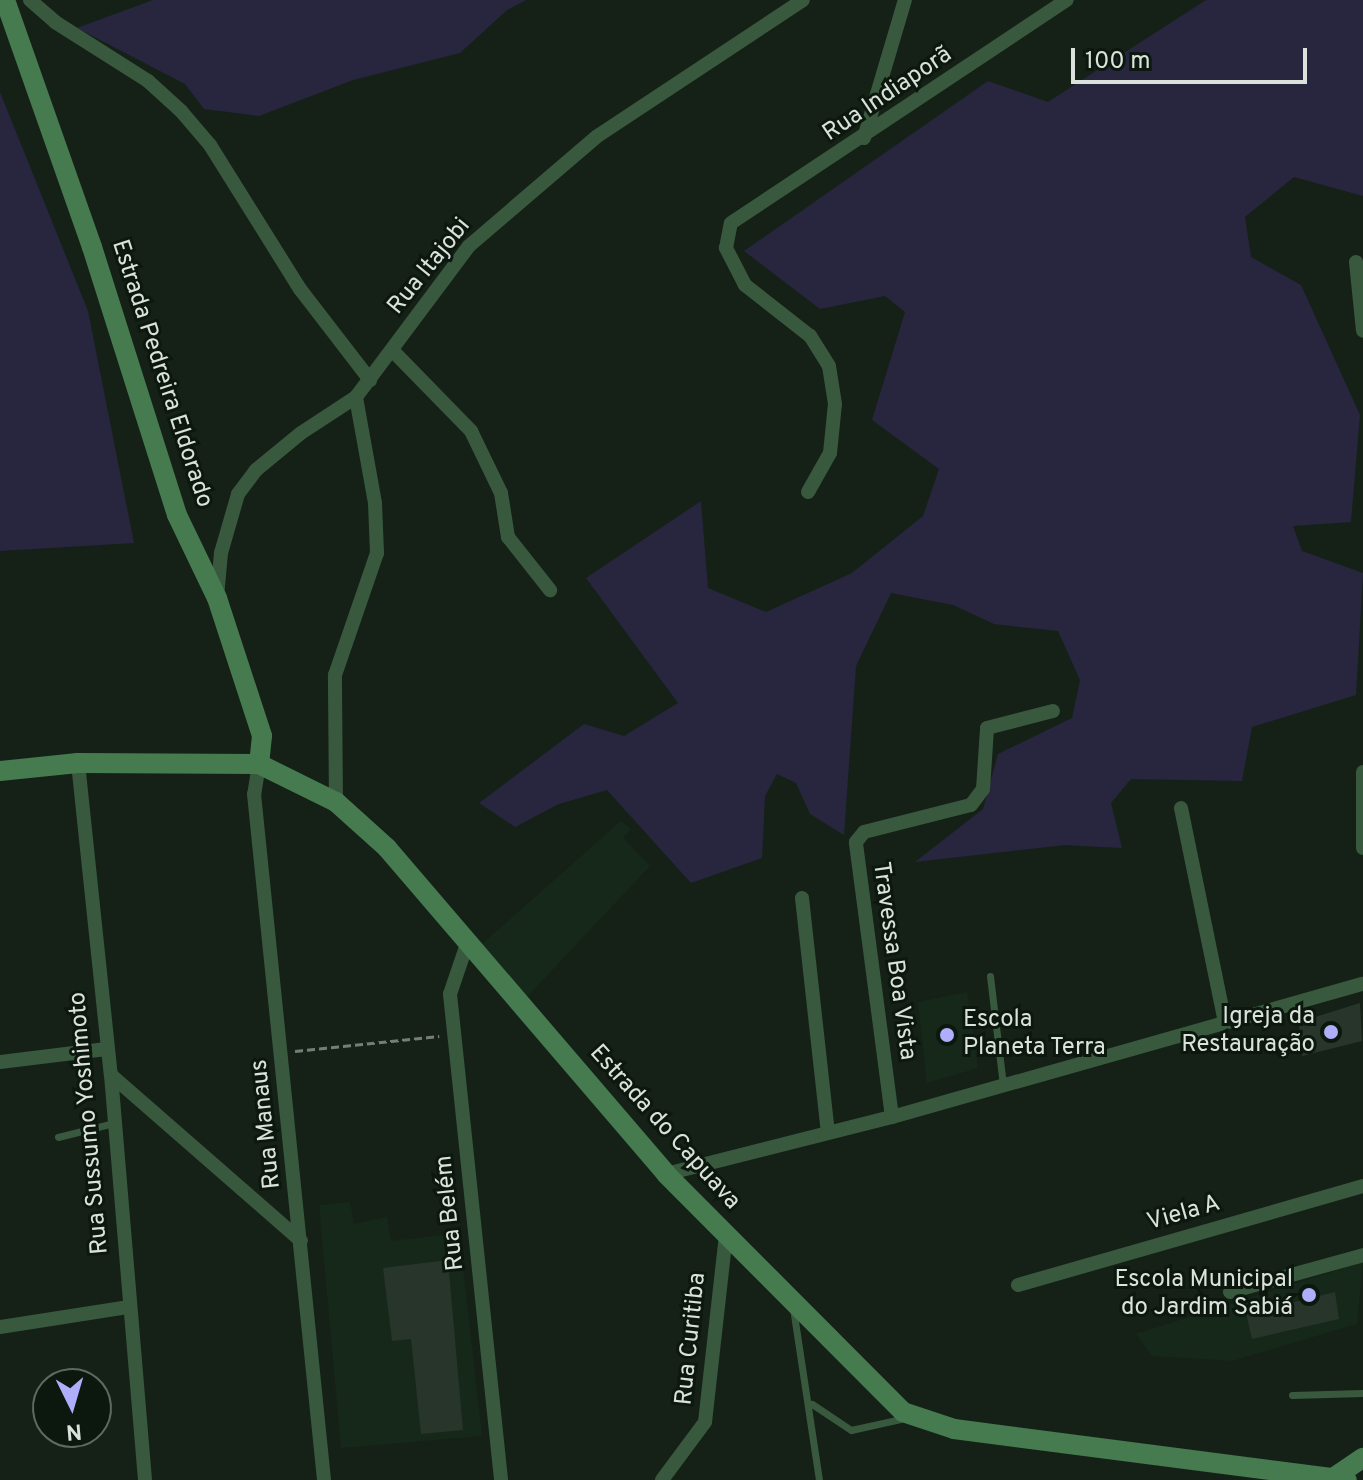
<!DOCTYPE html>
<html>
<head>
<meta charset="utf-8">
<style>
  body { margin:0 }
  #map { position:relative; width:1363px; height:1480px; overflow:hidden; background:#152117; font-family:Overpass,sans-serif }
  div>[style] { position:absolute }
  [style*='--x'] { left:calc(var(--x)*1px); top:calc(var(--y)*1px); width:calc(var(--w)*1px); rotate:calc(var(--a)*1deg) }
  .built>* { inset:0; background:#162819 }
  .green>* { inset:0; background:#27263e }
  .building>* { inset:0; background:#28352a }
  .path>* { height:3px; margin-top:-1.5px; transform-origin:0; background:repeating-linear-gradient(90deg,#747e76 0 8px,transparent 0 12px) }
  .lane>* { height:7px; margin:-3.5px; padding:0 3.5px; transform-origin:3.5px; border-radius:3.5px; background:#39593e }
  .street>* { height:14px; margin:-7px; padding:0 7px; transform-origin:7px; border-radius:7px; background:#39593e }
  .secondary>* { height:20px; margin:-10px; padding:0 10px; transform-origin:10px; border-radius:10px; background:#467b50 }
  .dots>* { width:22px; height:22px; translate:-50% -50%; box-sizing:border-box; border:4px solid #0c180e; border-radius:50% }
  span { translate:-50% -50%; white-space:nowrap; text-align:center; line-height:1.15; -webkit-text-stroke:6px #0c180e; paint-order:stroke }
  .street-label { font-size:24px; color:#dae2db }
  .poi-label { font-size:24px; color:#dae2db }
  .right { translate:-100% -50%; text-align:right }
  .left { translate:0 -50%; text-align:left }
  .north { position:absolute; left:32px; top:1368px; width:80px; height:80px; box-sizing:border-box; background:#0c180e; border:2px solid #5e6960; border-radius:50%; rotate:175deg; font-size:22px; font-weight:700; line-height:32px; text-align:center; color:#dae2db }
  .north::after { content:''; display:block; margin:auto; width:28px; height:36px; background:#aeaefa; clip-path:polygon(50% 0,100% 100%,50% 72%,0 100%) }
  .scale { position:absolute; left:1071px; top:48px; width:236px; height:36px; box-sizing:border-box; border:4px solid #dae2db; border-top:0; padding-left:10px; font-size:24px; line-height:28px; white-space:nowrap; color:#dae2db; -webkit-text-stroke:6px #0c180e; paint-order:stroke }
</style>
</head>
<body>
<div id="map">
  <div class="built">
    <i style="clip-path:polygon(621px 821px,631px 829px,623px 838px,650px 866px,526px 998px,481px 945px)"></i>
    <i style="clip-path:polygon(967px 992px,978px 1068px,927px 1083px,918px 1002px)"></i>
    <i style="clip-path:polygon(350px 1202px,354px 1224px,387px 1217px,391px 1241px,459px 1233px,482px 1436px,341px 1448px,319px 1205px)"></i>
    <i style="clip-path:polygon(1363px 1262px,1357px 1324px,1232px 1361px,1152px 1356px,1136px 1334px)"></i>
  </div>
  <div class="green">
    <i style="clip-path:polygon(153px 0,526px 0,507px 10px,460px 53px,353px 80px,259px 116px,204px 109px,185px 84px,77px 28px)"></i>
    <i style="clip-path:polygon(1206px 0,1363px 0,1363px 196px,1294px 177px,1245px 217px,1251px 257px,1301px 285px,1360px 415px,1351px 522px,1293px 526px,1302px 551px,1363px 573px,1356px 695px,1252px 727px,1242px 781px,1131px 779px,1111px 803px,1122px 848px,1065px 845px,915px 862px,983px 809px,998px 754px,1072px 718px,1080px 680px,1058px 631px,994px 624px,953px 605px,891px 593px,856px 666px,844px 835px,810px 814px,796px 783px,777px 774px,765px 796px,762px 858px,691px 883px,607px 790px,559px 804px,515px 827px,479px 803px,584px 724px,624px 736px,678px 703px,586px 578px,701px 501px,708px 588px,766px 612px,852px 573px,923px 516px,939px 469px,872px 420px,905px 312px,885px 296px,820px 309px,744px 251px,988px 81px,1048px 102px)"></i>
    <i style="clip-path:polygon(0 92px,88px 311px,134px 543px,0 551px)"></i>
  </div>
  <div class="building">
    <i style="clip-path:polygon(1360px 1003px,1362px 1041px,1302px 1056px,1299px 1022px)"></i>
    <i style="clip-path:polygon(448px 1260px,463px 1430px,421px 1434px,411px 1339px,392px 1341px,383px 1268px)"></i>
    <i style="clip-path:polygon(1335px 1292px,1339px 1319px,1252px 1339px,1244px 1304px,1266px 1297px,1270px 1308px)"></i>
  </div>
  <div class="path">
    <i style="--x:295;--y:1051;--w:145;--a:-5.9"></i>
  </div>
  <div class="lane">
    <i style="--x:990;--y:976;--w:110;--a:83.2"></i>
    <i style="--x:58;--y:1137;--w:58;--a:-14"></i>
    <i style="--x:793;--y:1308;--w:174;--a:81.4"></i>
    <i style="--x:1292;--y:1395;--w:71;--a:-1.6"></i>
    <i style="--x:812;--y:1404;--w:47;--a:33.7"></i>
    <i style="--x:851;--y:1430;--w:55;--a:-12.5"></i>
  </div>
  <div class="street">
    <i style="--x:30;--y:0;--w:33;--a:41"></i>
    <i style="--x:55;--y:22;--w:110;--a:32.4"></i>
    <i style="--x:148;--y:81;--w:45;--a:42.3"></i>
    <i style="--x:181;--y:111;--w:45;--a:49.5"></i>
    <i style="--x:210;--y:145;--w:170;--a:58"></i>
    <i style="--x:300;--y:289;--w:115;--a:52.4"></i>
    <i style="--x:864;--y:138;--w:144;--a:-73.5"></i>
    <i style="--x:1356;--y:262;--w:69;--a:84.2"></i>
    <i style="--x:393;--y:351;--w:112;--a:45.7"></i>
    <i style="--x:471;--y:431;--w:69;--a:64.2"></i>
    <i style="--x:501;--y:493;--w:45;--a:81"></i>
    <i style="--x:508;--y:537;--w:68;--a:51.6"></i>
    <i style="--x:808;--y:492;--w:45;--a:-60.6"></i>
    <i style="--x:830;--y:453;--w:49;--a:-84.2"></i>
    <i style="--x:835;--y:404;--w:38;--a:-99"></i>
    <i style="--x:829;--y:366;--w:36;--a:-122"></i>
    <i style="--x:810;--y:336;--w:83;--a:-141.9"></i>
    <i style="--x:745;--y:285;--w:42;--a:-117.2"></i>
    <i style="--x:726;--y:248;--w:25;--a:-79"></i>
    <i style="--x:731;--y:223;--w:403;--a:-33.6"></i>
    <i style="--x:217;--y:597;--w:44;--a:-84.8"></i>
    <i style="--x:221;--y:553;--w:61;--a:-73.9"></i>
    <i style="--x:238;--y:494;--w:30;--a:-53"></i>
    <i style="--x:256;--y:470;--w:58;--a:-39.4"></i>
    <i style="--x:301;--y:433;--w:66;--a:-33.2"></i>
    <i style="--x:356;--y:397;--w:189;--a:-53.2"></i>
    <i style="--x:469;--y:246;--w:167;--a:-40.6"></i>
    <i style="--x:596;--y:137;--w:248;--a:-33.5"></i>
    <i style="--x:78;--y:763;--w:314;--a:84"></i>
    <i style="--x:111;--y:1075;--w:406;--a:85.2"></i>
    <i style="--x:259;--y:764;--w:30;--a:99"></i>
    <i style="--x:254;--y:794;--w:690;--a:84.17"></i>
    <i style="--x:1363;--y:772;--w:76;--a:90"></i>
    <i style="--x:336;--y:802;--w:127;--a:-90.5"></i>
    <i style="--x:335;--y:675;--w:129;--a:-71"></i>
    <i style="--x:377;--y:553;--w:50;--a:-92.3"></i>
    <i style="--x:375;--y:503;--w:108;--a:-100.2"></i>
    <i style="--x:1181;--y:808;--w:219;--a:78.4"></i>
    <i style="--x:802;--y:898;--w:236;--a:83.7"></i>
    <i style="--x:467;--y:944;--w:53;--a:108.8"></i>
    <i style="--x:450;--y:994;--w:489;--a:84"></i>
    <i style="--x:0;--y:1062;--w:107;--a:-7"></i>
    <i style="--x:111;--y:1075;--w:252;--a:41.1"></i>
    <i style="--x:892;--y:1117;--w:277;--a:-97.5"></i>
    <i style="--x:856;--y:842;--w:13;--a:-51"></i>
    <i style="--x:864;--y:832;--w:110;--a:-14.2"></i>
    <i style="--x:971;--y:805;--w:20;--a:-53"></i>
    <i style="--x:983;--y:789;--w:61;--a:-86.2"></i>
    <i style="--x:987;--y:728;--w:68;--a:-14.4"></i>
    <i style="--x:666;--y:1174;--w:233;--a:-14.2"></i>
    <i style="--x:892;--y:1117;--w:489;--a:-15.8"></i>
    <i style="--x:1018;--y:1285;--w:359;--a:-16"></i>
    <i style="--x:1230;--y:1292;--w:138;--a:-15.5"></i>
    <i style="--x:0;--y:1327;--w:129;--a:-8.9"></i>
    <i style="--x:662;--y:1480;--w:72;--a:-53.4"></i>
    <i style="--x:705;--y:1422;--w:187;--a:-83.6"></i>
  </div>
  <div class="secondary">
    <i style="--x:5;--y:0;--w:262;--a:70.6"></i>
    <i style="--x:92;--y:247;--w:281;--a:72.4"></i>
    <i style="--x:177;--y:515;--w:92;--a:64.3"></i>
    <i style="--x:217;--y:598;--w:145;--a:71.9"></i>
    <i style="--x:262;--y:736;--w:28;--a:96"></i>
    <i style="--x:0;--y:771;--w:78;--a:-5.9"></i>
    <i style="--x:78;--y:763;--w:181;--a:0.3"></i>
    <i style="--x:259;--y:764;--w:86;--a:26.3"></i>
    <i style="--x:336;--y:802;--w:69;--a:42"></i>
    <i style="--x:387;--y:848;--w:429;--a:49.4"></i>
    <i style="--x:666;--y:1174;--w:336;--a:45.1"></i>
    <i style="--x:903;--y:1412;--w:54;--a:18.4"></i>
    <i style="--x:954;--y:1429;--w:396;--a:7.4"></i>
    <i style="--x:1333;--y:1478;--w:36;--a:-34"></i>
  </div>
  <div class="dots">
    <i style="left:1331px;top:1032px;background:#aeaefa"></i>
    <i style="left:947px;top:1035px;background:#aeaefa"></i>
    <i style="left:1309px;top:1295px;background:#aeaefa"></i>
  </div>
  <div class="street-label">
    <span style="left:888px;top:95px;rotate:-34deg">Rua Indiaporã</span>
    <span style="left:430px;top:267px;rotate:-51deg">Rua Itajobi</span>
    <span style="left:161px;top:374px;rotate:72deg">Estrada Pedreira Eldorado</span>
    <span style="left:893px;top:961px;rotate:82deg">Travessa Boa Vista</span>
    <span style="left:90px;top:1123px;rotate:-95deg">Rua Sussumo Yoshimoto</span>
    <span style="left:267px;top:1124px;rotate:-96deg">Rua Manaus</span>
    <span style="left:664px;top:1128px;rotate:48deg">Estrada do Capuava</span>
    <span style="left:451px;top:1213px;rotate:-96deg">Rua Belém</span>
    <span style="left:1184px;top:1214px;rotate:-16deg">Viela A</span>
    <span style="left:692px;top:1339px;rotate:-84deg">Rua Curitiba</span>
  </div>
  <div class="poi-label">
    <span class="right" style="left:1315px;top:1032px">Igreja da<br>Restauração</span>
    <span class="left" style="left:963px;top:1035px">Escola<br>Planeta Terra</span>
    <span class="right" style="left:1293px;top:1295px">Escola Municipal<br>do Jardim Sabiá</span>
  </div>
  <div class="north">N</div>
  <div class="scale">100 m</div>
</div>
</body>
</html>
